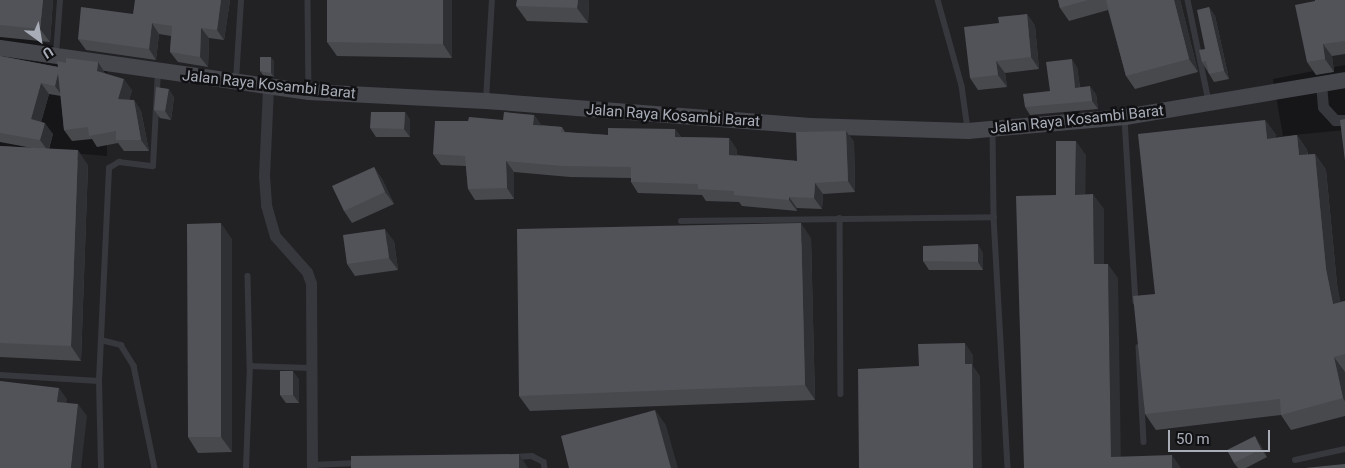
<!DOCTYPE html>
<html>
<head>
<meta charset="utf-8">
<style>
  body { margin:0 }
  #map { position:relative; width:1345px; height:468px; overflow:hidden; background:#161618; font-family:Roboto,sans-serif }
  div>[style] { position:absolute }
  [style*='--x'] { left:calc(var(--x)*1px); top:calc(var(--y)*1px); width:calc(var(--w)*1px); rotate:calc(var(--a)*1deg) }
  .built>* { inset:0; background:#222225 }
  .lane>* { height:5.5px; margin:-2.75px; padding:0 2.75px; transform-origin:2.75px; border-radius:2.75px; background:#37383d }
  .street>* { height:11px; margin:-5.5px; padding:0 5.5px; transform-origin:5.5px; border-radius:5.5px; background:#37383d }
  .secondary>* { height:16px; margin:-8px; padding:0 8px; transform-origin:8px; border-radius:8px; background:#45474d }
  .wall>* { inset:0; background:#47494d }
  .shaded-wall>* { inset:0; background:#2f3033 }
  .building>* { inset:0; background:#525359 }
  span { translate:-50% -50%; white-space:nowrap; text-align:center; line-height:1.15; -webkit-text-stroke:5px #111113; paint-order:stroke }
  .street-label { font-size:15px; color:#a8adb8 }
  .north { position:absolute; left:15px; top:15px; width:50px; height:50px; -webkit-text-stroke:4px #111113; paint-order:stroke; rotate:148deg; font-size:14px; font-weight:700; line-height:20px; text-align:center; color:#a8adb8 }
  .north::after { content:''; display:block; margin:auto; width:18px; height:22px; background:#a8adb8; clip-path:polygon(50% 0,100% 100%,50% 72%,0 100%) }
  .scale { position:absolute; left:1168px; top:430px; width:102px; height:22px; box-sizing:border-box; border:2px solid #a8adb8; border-top:0; padding-left:6px; font-size:15px; line-height:18px; white-space:nowrap; color:#a8adb8; -webkit-text-stroke:4px #111113; paint-order:stroke }
</style>
</head>
<body>
<div id="map">
  <div class="built">
    <i style="clip-path:polygon(0 0,1345px 0,1345px 65px,1273px 79px,1283px 136px,1345px 130px,1345px 468px,0 468px,0 147px,107px 156px,107px 64px,0 28px)"></i>
  </div>
  <div class="lane">
    <i style="--x:308;--y:0;--w:90;--a:89.4"></i>
    <i style="--x:938;--y:0;--w:89;--a:74.4"></i>
    <i style="--x:962;--y:86;--w:43;--a:82.1"></i>
    <i style="--x:1188;--y:0;--w:103;--a:78.3"></i>
    <i style="--x:56;--y:55;--w:55;--a:-85.8"></i>
    <i style="--x:236;--y:80;--w:80;--a:-86.4"></i>
    <i style="--x:486;--y:100;--w:100;--a:-86.6"></i>
    <i style="--x:1125;--y:119;--w:183;--a:86.6"></i>
    <i style="--x:993;--y:131;--w:86;--a:89.3"></i>
    <i style="--x:994;--y:217;--w:251;--a:86.8"></i>
    <i style="--x:840;--y:218;--w:176;--a:89.7"></i>
    <i style="--x:681;--y:221;--w:313;--a:-0.7"></i>
    <i style="--x:248;--y:276;--w:90;--a:88.7"></i>
    <i style="--x:101;--y:340;--w:21;--a:14"></i>
    <i style="--x:121;--y:345;--w:25;--a:58"></i>
    <i style="--x:134;--y:366;--w:104;--a:78.4"></i>
    <i style="--x:1139;--y:347;--w:95;--a:87"></i>
    <i style="--x:0;--y:375;--w:99;--a:3.5"></i>
    <i style="--x:514;--y:457;--w:18;--a:-3"></i>
    <i style="--x:532;--y:456;--w:13;--a:27"></i>
    <i style="--x:544;--y:462;--w:6;--a:81"></i>
    <i style="--x:1295;--y:460;--w:51;--a:-12.4"></i>
    <i style="--x:312;--y:465;--w:45;--a:-2.5"></i>
    <i style="--x:101;--y:468;--w:87;--a:-91.3"></i>
    <i style="--x:99;--y:381;--w:213;--a:-87.3"></i>
    <i style="--x:109;--y:168;--w:12;--a:-31"></i>
    <i style="--x:119;--y:162;--w:34;--a:7"></i>
    <i style="--x:153;--y:166;--w:94;--a:-87"></i>
    <i style="--x:246;--y:468;--w:102;--a:-87.8"></i>
    <i style="--x:250;--y:366;--w:61;--a:1.9"></i>
  </div>
  <div class="street">
    <i style="--x:1321;--y:84;--w:23;--a:85"></i>
    <i style="--x:1323;--y:107;--w:18;--a:47"></i>
    <i style="--x:1335;--y:120;--w:10;--a:0"></i>
    <i style="--x:268;--y:88;--w:87;--a:92.6"></i>
    <i style="--x:264;--y:175;--w:30;--a:86"></i>
    <i style="--x:266;--y:205;--w:32;--a:74"></i>
    <i style="--x:275;--y:236;--w:48;--a:48.4"></i>
    <i style="--x:307;--y:272;--w:12;--a:70"></i>
    <i style="--x:311;--y:283;--w:185;--a:89.7"></i>
  </div>
  <div class="secondary">
    <i style="--x:0;--y:48;--w:312;--a:8.1"></i>
    <i style="--x:309;--y:92;--w:177;--a:2.9"></i>
    <i style="--x:486;--y:101;--w:325;--a:4.4"></i>
    <i style="--x:810;--y:126;--w:158;--a:1.8"></i>
    <i style="--x:968;--y:131;--w:158;--a:-5.1"></i>
    <i style="--x:1125;--y:117;--w:223;--a:-9.5"></i>
  </div>
  <div class="wall">
    <i style="clip-path:polygon(0 0,53px 0,50px 42px,0 37px)"></i>
    <i style="clip-path:polygon(230px 0,224px 40px,209px 38px,208px 67px,178px 62px,170px 52px,171px 36px,159px 34px,156px 60px,86px 50px,78px 39px,133px 14px)"></i>
    <i style="clip-path:polygon(327px 0,452px 0,452px 58px,337px 56px,327px 42px)"></i>
    <i style="clip-path:polygon(517px 0,589px 0,588px 23px,527px 21px,516px 6px)"></i>
    <i style="clip-path:polygon(1058px 0,1180px 0,1198px 72px,1135px 89px,1126px 76px,1108px 10px,1069px 21px,1060px 8px)"></i>
    <i style="clip-path:polygon(1345px 0,1345px 54px,1332px 56px,1334px 72px,1316px 75px,1307px 62px,1315px 1px)"></i>
    <i style="clip-path:polygon(1209px 7px,1215px 16px,1229px 79px,1214px 82px,1202px 62px,1205px 49px)"></i>
    <i style="clip-path:polygon(1027px 14px,1035px 26px,1039px 69px,1005px 73px,1007px 87px,978px 90px,970px 78px,999px 23px)"></i>
    <i style="clip-path:polygon(0 56px,58px 67px,105px 73px,132px 90px,129px 100px,134px 100px,141px 111px,149px 151px,124px 151px,118px 143px,97px 147px,92px 139px,72px 141px,64px 130px,61px 96px,49px 94px,41px 122px,53px 134px,49px 149px,88px 165px,81px 361px,0 357px,0 146px,32px 148px,0 142px)"></i>
    <i style="clip-path:polygon(274px 61px,274px 77px,263px 75px,260px 71px)"></i>
    <i style="clip-path:polygon(1077px 67px,1080px 87px,1096px 94px,1098px 109px,1030px 115px,1025px 107px,1050px 91px)"></i>
    <i style="clip-path:polygon(174px 97px,171px 120px,160px 118px,154px 110px)"></i>
    <i style="clip-path:polygon(405px 112px,410px 120px,410px 137px,376px 137px,370px 128px)"></i>
    <i style="clip-path:polygon(534px 115px,541px 125px,562px 127px,565px 132px,608px 135px,675px 129px,681px 137px,729px 138px,737px 150px,737px 155px,797px 161px,846px 131px,854px 142px,855px 192px,823px 194px,822px 209px,797px 208px,797px 211px,742px 206px,739px 202px,706px 201px,702px 195px,638px 193px,631px 182px,631px 178px,570px 177px,514px 172px,514px 199px,475px 200px,468px 189px,466px 166px,441px 165px,433px 154px,503px 120px)"></i>
    <i style="clip-path:polygon(1265px 120px,1276px 135px,1276px 138px,1297px 135px,1307px 150px,1308px 155px,1315px 154px,1326px 170px,1337px 284px,1340px 302px,1345px 301px,1345px 416px,1291px 430px,1281px 415px,1156px 430px,1145px 414px,1155px 294px)"></i>
    <i style="clip-path:polygon(374px 167px,382px 179px,394px 204px,352px 223px,344px 211px)"></i>
    <i style="clip-path:polygon(811px 238px,815px 400px,530px 411px,519px 396px)"></i>
    <i style="clip-path:polygon(232px 239px,232px 452px,198px 453px,188px 437px)"></i>
    <i style="clip-path:polygon(394px 241px,398px 270px,355px 276px,347px 264px)"></i>
    <i style="clip-path:polygon(983px 253px,983px 270px,929px 270px,923px 261px)"></i>
    <i style="clip-path:polygon(299px 379px,299px 403px,286px 403px,280px 395px)"></i>
    <i style="clip-path:polygon(1260px 444px,1267px 457px,1246px 468px,1238px 468px,1234px 463px)"></i>
  </div>
  <div class="shaded-wall">
    <i style="clip-path:polygon(43px 0,53px 0,50px 42px,40px 29px)"></i>
    <i style="clip-path:polygon(221px 0,230px 0,224px 40px,217px 30px)"></i>
    <i style="clip-path:polygon(443px 0,452px 0,452px 58px,443px 44px)"></i>
    <i style="clip-path:polygon(578px 0,589px 0,588px 23px,577px 8px)"></i>
    <i style="clip-path:polygon(1174px 0,1180px 0,1198px 72px,1189px 59px)"></i>
    <i style="clip-path:polygon(1209px 7px,1215px 16px,1229px 79px,1224px 71px)"></i>
    <i style="clip-path:polygon(1027px 14px,1035px 26px,1039px 69px,1031px 57px)"></i>
    <i style="clip-path:polygon(152px 23px,159px 34px,156px 60px,149px 49px)"></i>
    <i style="clip-path:polygon(201px 28px,209px 38px,208px 67px,200px 57px)"></i>
    <i style="clip-path:polygon(1323px 44px,1332px 56px,1334px 72px,1325px 59px)"></i>
    <i style="clip-path:polygon(271px 57px,274px 61px,274px 77px,271px 73px)"></i>
    <i style="clip-path:polygon(1072px 59px,1077px 67px,1081px 96px,1075px 88px)"></i>
    <i style="clip-path:polygon(996px 61px,1005px 73px,1007px 87px,998px 75px)"></i>
    <i style="clip-path:polygon(98px 62px,105px 73px,105px 82px,97px 71px)"></i>
    <i style="clip-path:polygon(58px 73px,63px 97px,55px 86px)"></i>
    <i style="clip-path:polygon(124px 79px,132px 90px,126px 110px,118px 99px)"></i>
    <i style="clip-path:polygon(41px 83px,49px 94px,39px 130px,31px 119px)"></i>
    <i style="clip-path:polygon(1090px 86px,1096px 94px,1098px 109px,1092px 101px)"></i>
    <i style="clip-path:polygon(169px 89px,174px 97px,171px 120px,165px 111px)"></i>
    <i style="clip-path:polygon(134px 100px,141px 111px,149px 151px,141px 140px)"></i>
    <i style="clip-path:polygon(405px 112px,410px 120px,410px 137px,404px 129px)"></i>
    <i style="clip-path:polygon(534px 115px,542px 126px,533px 125px)"></i>
    <i style="clip-path:polygon(1265px 120px,1276px 135px,1278px 154px,1267px 139px)"></i>
    <i style="clip-path:polygon(45px 123px,53px 134px,48px 151px,40px 140px)"></i>
    <i style="clip-path:polygon(675px 129px,683px 140px,675px 137px)"></i>
    <i style="clip-path:polygon(846px 131px,854px 142px,855px 192px,848px 181px)"></i>
    <i style="clip-path:polygon(1297px 135px,1307px 150px,1309px 171px,1299px 155px)"></i>
    <i style="clip-path:polygon(729px 138px,737px 150px,736px 166px,729px 155px)"></i>
    <i style="clip-path:polygon(1076px 141px,1086px 155px,1085px 209px,1075px 195px)"></i>
    <i style="clip-path:polygon(78px 150px,88px 165px,81px 361px,71px 346px)"></i>
    <i style="clip-path:polygon(1315px 154px,1326px 170px,1337px 284px,1344px 319px,1333px 304px,1326px 269px)"></i>
    <i style="clip-path:polygon(506px 161px,514px 172px,514px 199px,507px 188px)"></i>
    <i style="clip-path:polygon(374px 167px,382px 179px,394px 204px,385px 192px)"></i>
    <i style="clip-path:polygon(815px 183px,823px 194px,822px 209px,814px 198px)"></i>
    <i style="clip-path:polygon(1093px 194px,1104px 209px,1104px 279px,1094px 264px)"></i>
    <i style="clip-path:polygon(789px 197px,797px 208px,797px 211px,789px 200px)"></i>
    <i style="clip-path:polygon(221px 223px,232px 239px,232px 452px,221px 437px)"></i>
    <i style="clip-path:polygon(801px 223px,811px 238px,815px 400px,805px 385px)"></i>
    <i style="clip-path:polygon(385px 229px,394px 241px,398px 270px,389px 258px)"></i>
    <i style="clip-path:polygon(978px 244px,983px 253px,983px 270px,978px 262px)"></i>
    <i style="clip-path:polygon(1108px 264px,1118px 278px,1121px 468px,1111px 457px)"></i>
    <i style="clip-path:polygon(965px 343px,973px 355px,973px 366px,980px 376px,982px 468px,973px 468px,965px 364px)"></i>
    <i style="clip-path:polygon(1334px 357px,1345px 372px,1345px 401px,1343px 398px)"></i>
    <i style="clip-path:polygon(293px 371px,299px 379px,299px 403px,293px 395px)"></i>
    <i style="clip-path:polygon(59px 388px,67px 399px,65px 414px,57px 402px)"></i>
    <i style="clip-path:polygon(78px 404px,87px 416px,81px 468px,71px 468px)"></i>
    <i style="clip-path:polygon(655px 410px,666px 425px,678px 468px,671px 468px)"></i>
    <i style="clip-path:polygon(1255px 436px,1260px 444px,1267px 457px,1261px 449px)"></i>
    <i style="clip-path:polygon(519px 454px,528px 468px,519px 468px)"></i>
    <i style="clip-path:polygon(1172px 455px,1181px 468px,1172px 468px)"></i>
  </div>
  <div class="building">
    <i style="clip-path:polygon(0 0,43px 0,40px 29px,0 25px)"></i>
    <i style="clip-path:polygon(135px 0,221px 0,217px 30px,201px 28px,200px 57px,170px 52px,172px 26px,152px 23px,149px 49px,78px 39px,81px 7px,133px 14px)"></i>
    <i style="clip-path:polygon(327px 0,443px 0,443px 44px,327px 42px)"></i>
    <i style="clip-path:polygon(517px 0,578px 0,577px 8px,516px 6px)"></i>
    <i style="clip-path:polygon(1058px 0,1088px 0,1060px 8px)"></i>
    <i style="clip-path:polygon(1106px 0,1174px 0,1189px 59px,1126px 76px)"></i>
    <i style="clip-path:polygon(1315px 0,1345px 0,1345px 41px,1323px 44px,1325px 59px,1307px 62px,1295px 5px,1315px 1px)"></i>
    <i style="clip-path:polygon(1209px 7px,1224px 71px,1209px 74px,1206px 61px,1202px 62px,1199px 50px,1205px 49px,1197px 10px)"></i>
    <i style="clip-path:polygon(1027px 14px,1031px 57px,996px 61px,998px 75px,970px 78px,964px 27px,999px 23px,998px 17px)"></i>
    <i style="clip-path:polygon(0 56px,58px 67px,57px 61px,66px 63px,66px 58px,98px 62px,97px 71px,124px 79px,118px 99px,134px 100px,141px 140px,116px 140px,116px 131px,89px 136px,88px 127px,64px 130px,58px 73px,55px 86px,41px 83px,31px 119px,45px 123px,40px 140px,0 133px)"></i>
    <i style="clip-path:polygon(260px 57px,271px 57px,271px 73px,260px 71px)"></i>
    <i style="clip-path:polygon(1072px 59px,1075px 88px,1090px 86px,1092px 101px,1025px 107px,1023px 94px,1050px 91px,1046px 62px)"></i>
    <i style="clip-path:polygon(156px 87px,169px 89px,165px 111px,154px 110px)"></i>
    <i style="clip-path:polygon(371px 112px,405px 112px,404px 129px,370px 128px)"></i>
    <i style="clip-path:polygon(504px 112px,534px 115px,533px 125px,562px 127px,561px 132px,608px 135px,608px 128px,675px 129px,675px 137px,729px 138px,729px 155px,797px 161px,796px 132px,846px 131px,848px 181px,815px 183px,814px 198px,789px 197px,789px 200px,734px 195px,734px 191px,698px 189px,698px 184px,631px 182px,631px 167px,563px 166px,506px 161px,507px 188px,468px 189px,465px 156px,433px 154px,435px 121px,468px 121px,469px 117px,503px 120px)"></i>
    <i style="clip-path:polygon(1345px 119px,1345px 161px,1340px 120px)"></i>
    <i style="clip-path:polygon(1265px 120px,1267px 139px,1297px 135px,1299px 155px,1315px 154px,1326px 269px,1333px 304px,1345px 301px,1345px 354px,1334px 357px,1343px 398px,1281px 415px,1280px 399px,1145px 414px,1133px 296px,1155px 294px,1138px 134px)"></i>
    <i style="clip-path:polygon(1056px 141px,1076px 141px,1075px 195px,1093px 194px,1094px 264px,1108px 264px,1111px 457px,1172px 455px,1172px 468px,1024px 468px,1016px 196px,1056px 195px)"></i>
    <i style="clip-path:polygon(0 146px,78px 150px,71px 346px,0 343px)"></i>
    <i style="clip-path:polygon(374px 167px,385px 192px,344px 211px,332px 186px)"></i>
    <i style="clip-path:polygon(221px 223px,221px 437px,188px 437px,187px 224px)"></i>
    <i style="clip-path:polygon(801px 223px,805px 385px,519px 396px,517px 229px)"></i>
    <i style="clip-path:polygon(385px 229px,389px 258px,347px 264px,343px 235px)"></i>
    <i style="clip-path:polygon(978px 244px,978px 262px,923px 261px,923px 246px)"></i>
    <i style="clip-path:polygon(965px 343px,965px 364px,972px 364px,973px 468px,859px 468px,858px 369px,919px 366px,918px 344px)"></i>
    <i style="clip-path:polygon(280px 371px,293px 371px,293px 395px,280px 395px)"></i>
    <i style="clip-path:polygon(0 381px,59px 388px,57px 402px,78px 404px,71px 468px,0 468px)"></i>
    <i style="clip-path:polygon(655px 410px,671px 468px,569px 468px,561px 436px)"></i>
    <i style="clip-path:polygon(1255px 436px,1261px 449px,1234px 463px,1227px 450px)"></i>
    <i style="clip-path:polygon(519px 454px,519px 468px,351px 468px,351px 456px)"></i>
    <i style="clip-path:polygon(1345px 464px,1345px 468px,1305px 468px)"></i>
  </div>
  <div class="street-label">
    <span style="left:269px;top:85px;rotate:6deg">Jalan Raya Kosambi Barat</span>
    <span style="left:673px;top:116px;rotate:4deg">Jalan Raya Kosambi Barat</span>
    <span style="left:1077px;top:120px;rotate:-6deg">Jalan Raya Kosambi Barat</span>
  </div>
  <div class="north">U</div>
  <div class="scale">50 m</div>
</div>
</body>
</html>
